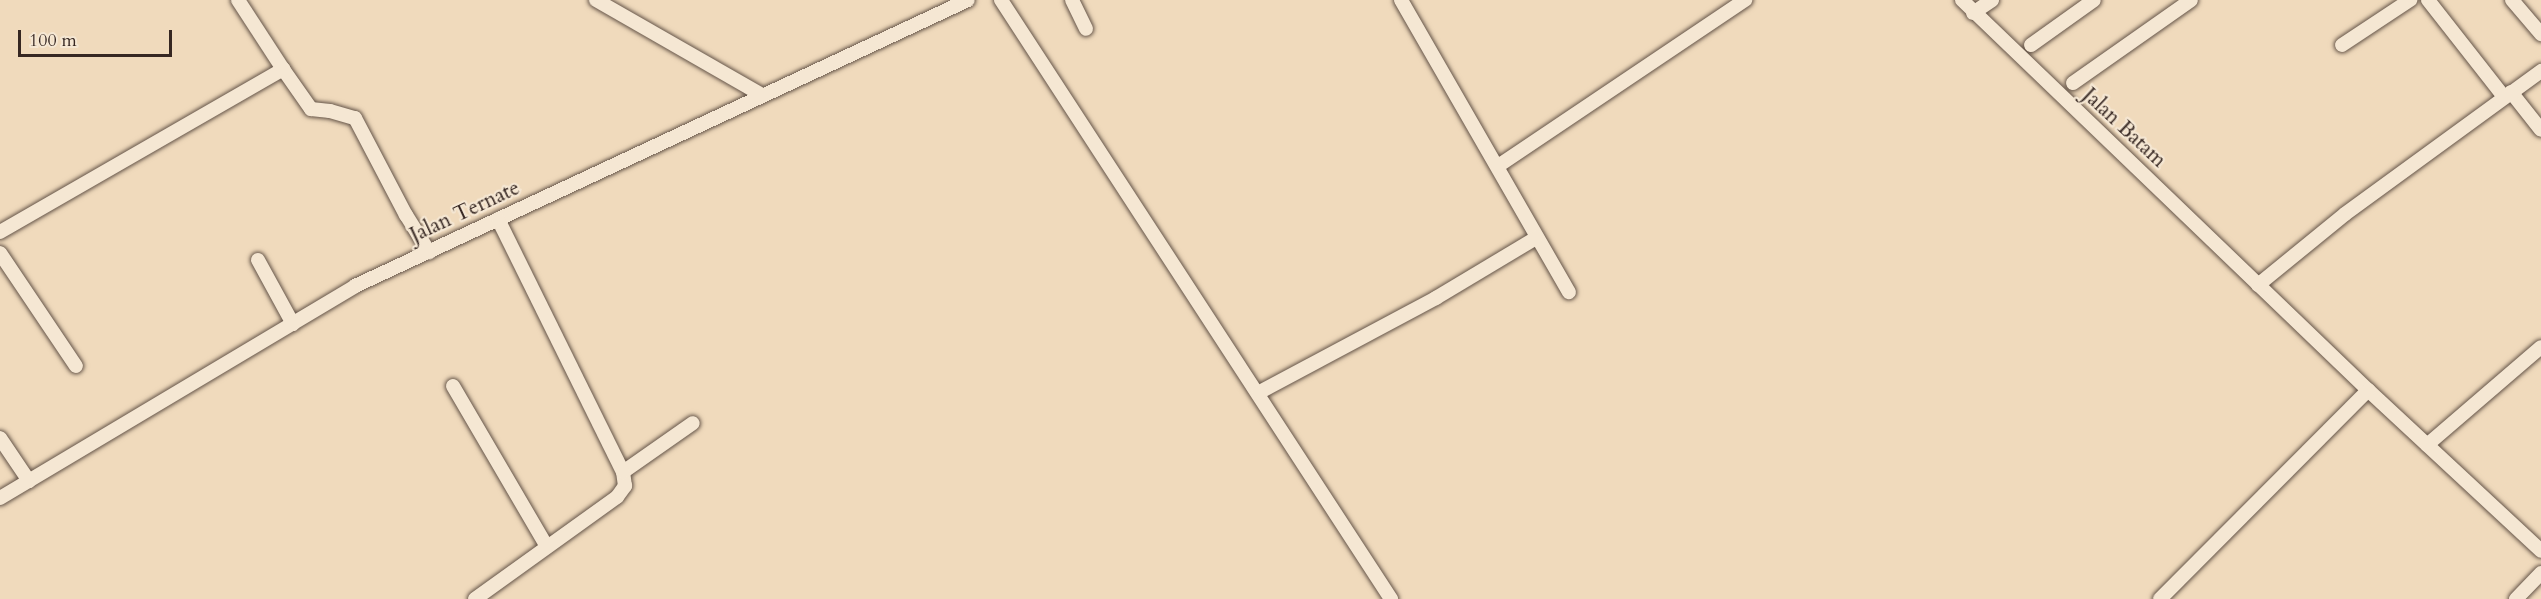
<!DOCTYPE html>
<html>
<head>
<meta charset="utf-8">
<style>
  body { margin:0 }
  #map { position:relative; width:2541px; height:599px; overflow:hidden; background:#f0dabc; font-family:Cardo,serif }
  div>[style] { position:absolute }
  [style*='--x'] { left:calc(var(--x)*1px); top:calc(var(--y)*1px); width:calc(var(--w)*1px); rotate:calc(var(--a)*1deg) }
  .roads { filter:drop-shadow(0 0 2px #645448) drop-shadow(0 0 2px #645448) }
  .minor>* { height:14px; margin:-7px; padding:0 7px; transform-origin:7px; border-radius:7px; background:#f5e7d3 }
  span { translate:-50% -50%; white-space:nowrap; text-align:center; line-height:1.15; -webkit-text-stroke:4.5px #f5e7d3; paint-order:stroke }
  .street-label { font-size:21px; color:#362722 }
  .scale { position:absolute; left:18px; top:30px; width:154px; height:27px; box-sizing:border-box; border:3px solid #362722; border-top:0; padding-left:8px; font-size:18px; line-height:21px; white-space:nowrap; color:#362722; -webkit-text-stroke:4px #f5e7d3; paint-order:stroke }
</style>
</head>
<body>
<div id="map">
  <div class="roads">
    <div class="minor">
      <i style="--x:238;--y:0;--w:82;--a:56.9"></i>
      <i style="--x:596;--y:0;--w:191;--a:29.8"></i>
      <i style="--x:1001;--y:0;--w:715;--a:56.93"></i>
      <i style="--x:1072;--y:0;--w:32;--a:64"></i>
      <i style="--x:1401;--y:0;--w:337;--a:60.1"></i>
      <i style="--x:1962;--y:0;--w:563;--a:43.85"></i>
      <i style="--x:2368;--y:390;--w:236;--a:42.9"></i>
      <i style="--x:2428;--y:0;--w:123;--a:51.9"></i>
      <i style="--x:2512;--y:0;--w:45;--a:49.5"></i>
      <i style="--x:1973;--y:13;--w:23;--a:-34"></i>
      <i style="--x:2031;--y:45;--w:77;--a:-35.5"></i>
      <i style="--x:2342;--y:45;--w:82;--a:-33.5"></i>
      <i style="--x:2073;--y:83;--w:144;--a:-35.1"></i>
      <i style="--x:2511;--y:92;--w:48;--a:51.7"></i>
      <i style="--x:1498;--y:166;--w:298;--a:-33.9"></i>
      <i style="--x:0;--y:232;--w:327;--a:-29.9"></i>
      <i style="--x:283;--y:69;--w:49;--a:55"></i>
      <i style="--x:311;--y:109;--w:19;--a:6"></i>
      <i style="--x:330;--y:111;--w:26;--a:16"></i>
      <i style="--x:355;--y:118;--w:110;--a:62.3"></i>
      <i style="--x:406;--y:215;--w:44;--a:58.1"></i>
      <i style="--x:0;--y:253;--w:136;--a:56.1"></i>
      <i style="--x:258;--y:260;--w:73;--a:61.3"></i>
      <i style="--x:2258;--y:285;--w:112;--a:-39.2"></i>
      <i style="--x:2345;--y:214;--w:243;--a:-36.1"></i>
      <i style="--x:453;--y:386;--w:186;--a:59.7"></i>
      <i style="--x:1258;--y:393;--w:202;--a:-28.1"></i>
      <i style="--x:1436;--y:298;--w:117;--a:-31"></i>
      <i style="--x:0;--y:438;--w:52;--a:56"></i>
      <i style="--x:2427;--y:445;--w:150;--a:-40.7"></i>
      <i style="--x:623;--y:472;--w:85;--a:-35"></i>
      <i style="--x:0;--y:498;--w:413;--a:-30.8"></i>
      <i style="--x:355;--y:286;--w:676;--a:-25.01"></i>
      <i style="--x:475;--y:599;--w:175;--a:-35.7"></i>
      <i style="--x:617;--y:497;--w:14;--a:-54"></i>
      <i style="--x:625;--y:486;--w:14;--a:-98"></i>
      <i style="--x:623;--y:472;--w:282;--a:-116.3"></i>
      <i style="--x:2160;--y:599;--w:295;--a:-45.1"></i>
      <i style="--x:2516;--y:599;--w:36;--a:-46"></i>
    </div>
  </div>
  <div class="street-label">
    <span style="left:2124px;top:128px;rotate:43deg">Jalan Batam</span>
    <span style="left:465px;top:212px;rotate:-25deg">Jalan Ternate</span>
  </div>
  <div class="scale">100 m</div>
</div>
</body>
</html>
